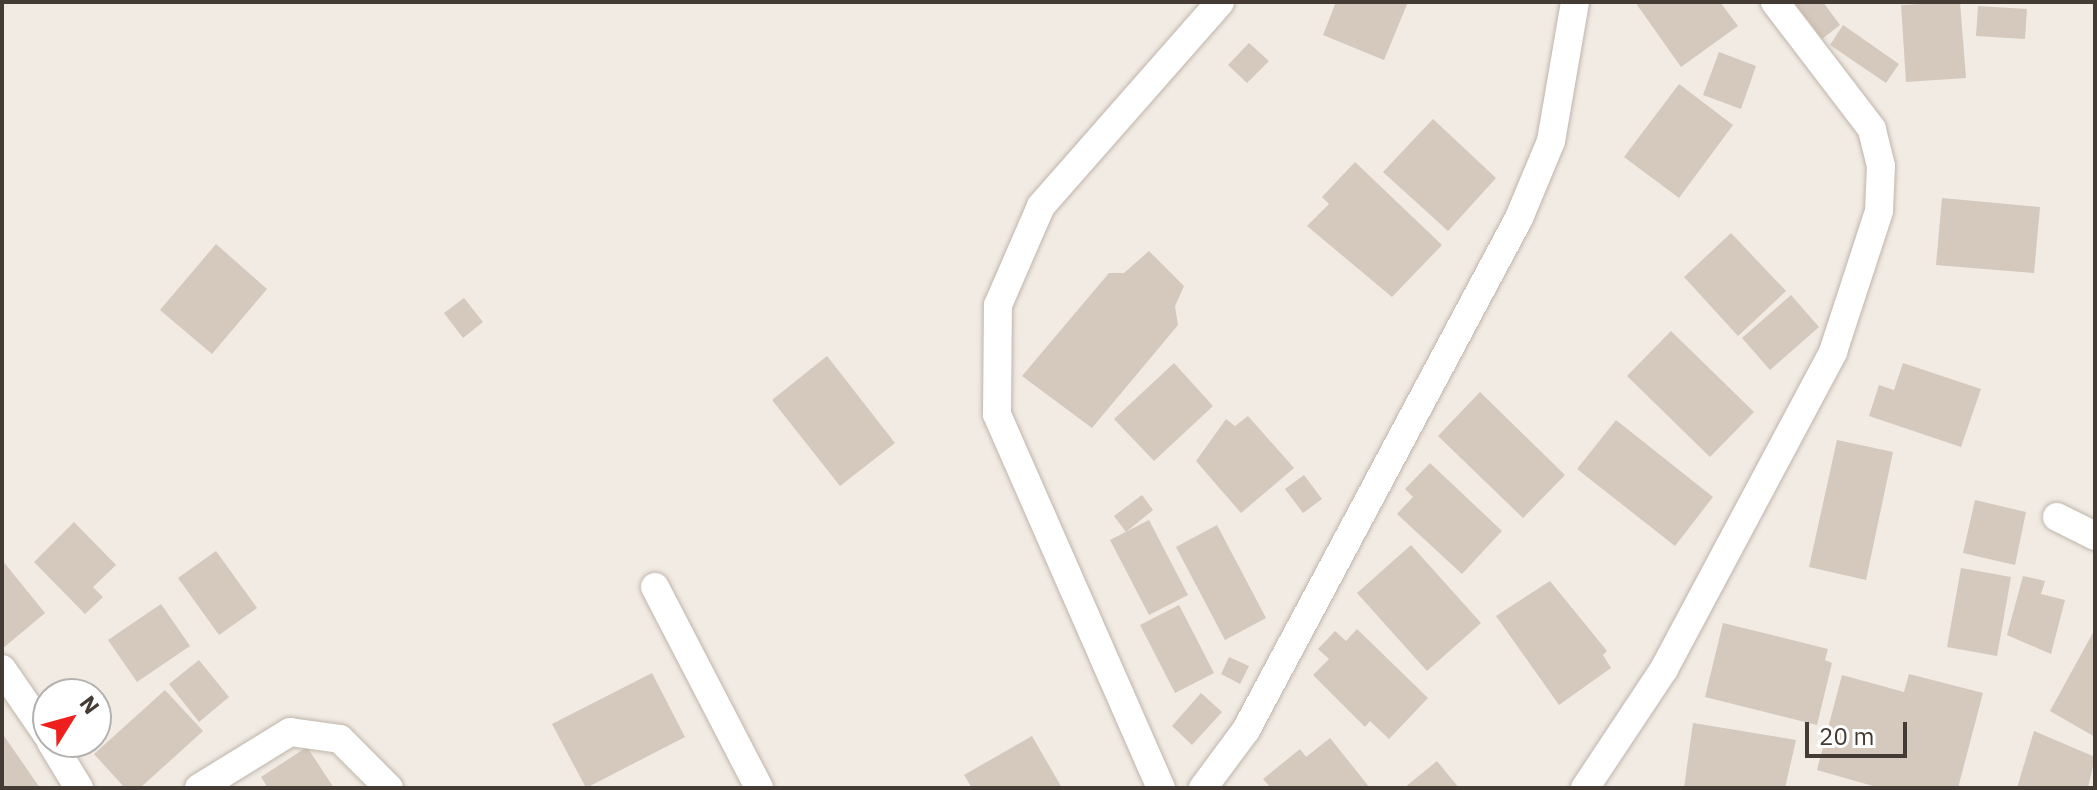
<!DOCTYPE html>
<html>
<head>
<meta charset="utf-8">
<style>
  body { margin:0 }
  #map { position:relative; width:2097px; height:790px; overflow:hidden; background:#f1ebe4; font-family:"IBM Plex Sans",sans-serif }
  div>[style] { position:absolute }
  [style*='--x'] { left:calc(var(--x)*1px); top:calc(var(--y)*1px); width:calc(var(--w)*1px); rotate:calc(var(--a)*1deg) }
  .building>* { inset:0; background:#d5c8bd }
  .roads { filter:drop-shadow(0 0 2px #bfb4aa) drop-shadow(0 0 2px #bfb4aa) }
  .street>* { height:28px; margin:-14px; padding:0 14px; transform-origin:14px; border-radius:14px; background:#fff }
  span { translate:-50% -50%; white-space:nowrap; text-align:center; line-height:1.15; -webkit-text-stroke:6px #fff; paint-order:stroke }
  .frame { position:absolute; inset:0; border:4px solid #433b34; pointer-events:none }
  .north { position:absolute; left:32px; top:678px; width:80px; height:80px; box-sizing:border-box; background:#fff; border:2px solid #b4b1ae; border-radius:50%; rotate:53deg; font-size:22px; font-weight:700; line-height:32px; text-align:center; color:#433b34 }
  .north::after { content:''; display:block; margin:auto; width:28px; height:36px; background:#ef1f1d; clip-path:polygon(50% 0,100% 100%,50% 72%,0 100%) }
  .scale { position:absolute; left:1805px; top:722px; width:102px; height:36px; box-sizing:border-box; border:4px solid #433b34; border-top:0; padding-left:10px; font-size:24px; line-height:28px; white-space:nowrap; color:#433b34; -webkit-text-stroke:6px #fff; paint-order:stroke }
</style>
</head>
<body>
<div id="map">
  <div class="building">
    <i style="clip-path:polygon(1336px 2px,1408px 2px,1384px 60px,1323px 35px)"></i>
    <i style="clip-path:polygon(1635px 2px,1720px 2px,1738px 26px,1681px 67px)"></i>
    <i style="clip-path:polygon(1794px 2px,1823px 2px,1840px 25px,1822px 39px)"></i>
    <i style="clip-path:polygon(1960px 2px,1966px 78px,1906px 82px,1901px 5px)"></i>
    <i style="clip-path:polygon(1978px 6px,2027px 9px,2025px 39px,1976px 36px)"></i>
    <i style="clip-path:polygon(1843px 25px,1899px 64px,1886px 83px,1830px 45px)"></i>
    <i style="clip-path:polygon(1249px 43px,1269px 61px,1247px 83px,1228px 65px)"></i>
    <i style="clip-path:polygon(1719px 52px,1756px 66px,1741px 109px,1703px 95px)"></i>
    <i style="clip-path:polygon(1679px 84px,1733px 125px,1679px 198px,1624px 157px)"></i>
    <i style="clip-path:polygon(1433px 119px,1496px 178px,1448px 231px,1383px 172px)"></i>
    <i style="clip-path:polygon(1355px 162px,1442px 245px,1392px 297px,1307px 226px,1329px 204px,1322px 197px)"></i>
    <i style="clip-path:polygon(1942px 198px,2040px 207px,2034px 273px,1936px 265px)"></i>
    <i style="clip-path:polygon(1731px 233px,1786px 291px,1738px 336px,1684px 277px)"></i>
    <i style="clip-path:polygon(216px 244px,267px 289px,212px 354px,160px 310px)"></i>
    <i style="clip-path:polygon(1149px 251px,1184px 286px,1175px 306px,1178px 325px,1092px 428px,1022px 376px,1109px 273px,1124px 273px)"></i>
    <i style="clip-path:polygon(1791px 295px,1819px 327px,1770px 370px,1742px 338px)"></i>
    <i style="clip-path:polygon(464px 298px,483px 322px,463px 338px,444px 313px)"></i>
    <i style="clip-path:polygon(1671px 331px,1754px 412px,1710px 457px,1627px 376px)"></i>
    <i style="clip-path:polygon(827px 356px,895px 443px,840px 486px,772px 400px)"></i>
    <i style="clip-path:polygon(1174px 363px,1213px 406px,1154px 461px,1114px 419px)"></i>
    <i style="clip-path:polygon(1903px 363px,1981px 389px,1961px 447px,1869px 416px,1879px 385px,1894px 390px)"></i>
    <i style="clip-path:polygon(1480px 392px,1565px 475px,1523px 518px,1438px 436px)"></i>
    <i style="clip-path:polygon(1248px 416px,1294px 468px,1241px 513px,1196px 461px,1226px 419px,1235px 426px)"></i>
    <i style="clip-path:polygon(1616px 420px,1713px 497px,1675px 546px,1577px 469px)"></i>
    <i style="clip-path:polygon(1837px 440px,1893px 452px,1866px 580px,1809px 567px)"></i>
    <i style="clip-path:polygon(1430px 463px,1502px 531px,1462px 574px,1397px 514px,1413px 497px,1405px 489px)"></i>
    <i style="clip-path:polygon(1304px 475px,1322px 499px,1303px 513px,1285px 489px)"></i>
    <i style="clip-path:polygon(1142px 495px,1153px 510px,1126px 532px,1114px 516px)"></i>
    <i style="clip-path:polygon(1975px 500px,2026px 512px,2015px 565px,1963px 553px)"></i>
    <i style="clip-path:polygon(1149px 520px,1188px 595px,1149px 615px,1110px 540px)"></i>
    <i style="clip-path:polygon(74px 522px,116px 565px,93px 587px,103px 597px,85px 614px,34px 562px)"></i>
    <i style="clip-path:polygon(1217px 525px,1266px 618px,1225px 640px,1176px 547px)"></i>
    <i style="clip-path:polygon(1411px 545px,1481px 623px,1427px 671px,1357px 593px)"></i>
    <i style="clip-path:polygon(216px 551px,257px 608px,219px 635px,178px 578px)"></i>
    <i style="clip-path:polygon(2px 560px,45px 613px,2px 649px)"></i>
    <i style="clip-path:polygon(1961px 568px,2011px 577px,1997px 656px,1947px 647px)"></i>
    <i style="clip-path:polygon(2023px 576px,2045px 581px,2041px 594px,2065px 600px,2051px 654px,2007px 635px)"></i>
    <i style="clip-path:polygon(1550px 581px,1607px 651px,1603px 655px,1611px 668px,1559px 705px,1496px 616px)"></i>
    <i style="clip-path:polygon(161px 604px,190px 646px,137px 682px,108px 640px)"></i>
    <i style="clip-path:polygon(1179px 605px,1214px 673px,1175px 693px,1140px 625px)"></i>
    <i style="clip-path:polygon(1723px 623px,1828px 649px,1825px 660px,1832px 663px,1817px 725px,1705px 697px)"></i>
    <i style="clip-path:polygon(1357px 629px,1428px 698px,1389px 739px,1370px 721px,1365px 727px,1313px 675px,1329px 659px,1318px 649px,1335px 631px,1346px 641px)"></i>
    <i style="clip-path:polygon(2095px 629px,2095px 737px,2050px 711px)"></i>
    <i style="clip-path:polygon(1229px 657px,1249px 666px,1240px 684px,1221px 674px)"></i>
    <i style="clip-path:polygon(199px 660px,229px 697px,199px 722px,169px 684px)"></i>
    <i style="clip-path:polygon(652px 673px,685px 737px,586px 788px,552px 724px)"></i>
    <i style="clip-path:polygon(1909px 674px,1983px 693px,1958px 788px,1880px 788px,1817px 770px,1842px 675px,1904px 692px)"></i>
    <i style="clip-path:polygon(165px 690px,203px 731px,140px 788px,125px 788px,94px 754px)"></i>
    <i style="clip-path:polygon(1201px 693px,1222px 712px,1192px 745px,1172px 726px)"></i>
    <i style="clip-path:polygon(1693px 723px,1796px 740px,1785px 788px,1684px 788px)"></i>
    <i style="clip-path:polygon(2034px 731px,2095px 757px,2088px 788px,2017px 788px)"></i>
    <i style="clip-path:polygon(2px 733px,40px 788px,2px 788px)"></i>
    <i style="clip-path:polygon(1032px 736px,1062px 788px,972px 788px,964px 775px)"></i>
    <i style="clip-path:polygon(1330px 738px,1370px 788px,1271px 788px,1263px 779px,1300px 749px,1306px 757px)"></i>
    <i style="clip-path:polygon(307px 747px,334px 788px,268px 788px,261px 777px)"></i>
    <i style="clip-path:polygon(1437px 761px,1459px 788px,1404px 788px)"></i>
  </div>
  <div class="roads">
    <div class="street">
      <i style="--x:2057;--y:517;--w:42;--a:26.6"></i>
      <i style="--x:655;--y:587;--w:226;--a:62.6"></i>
      <i style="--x:2;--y:669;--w:81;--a:55.5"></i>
      <i style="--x:51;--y:742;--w:54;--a:58.7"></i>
      <i style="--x:199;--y:788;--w:107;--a:-31.6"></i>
      <i style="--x:290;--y:732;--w:50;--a:8"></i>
      <i style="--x:340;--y:739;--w:69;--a:45"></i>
      <i style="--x:1161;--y:788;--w:408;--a:-113.7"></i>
      <i style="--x:997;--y:414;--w:109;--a:-89.5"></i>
      <i style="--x:998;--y:305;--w:108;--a:-66.5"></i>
      <i style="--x:1041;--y:206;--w:271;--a:-48.7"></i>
      <i style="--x:1203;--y:788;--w:72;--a:-53.4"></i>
      <i style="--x:1246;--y:730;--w:580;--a:-61.93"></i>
      <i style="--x:1519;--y:218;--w:83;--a:-67.4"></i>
      <i style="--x:1551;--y:141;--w:141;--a:-80.2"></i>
      <i style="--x:1585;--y:788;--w:143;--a:-56.4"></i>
      <i style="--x:1664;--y:669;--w:359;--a:-61.9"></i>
      <i style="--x:1833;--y:352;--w:148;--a:-71.9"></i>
      <i style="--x:1879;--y:211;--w:45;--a:-87.5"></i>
      <i style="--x:1881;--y:166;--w:38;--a:-104"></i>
      <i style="--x:1872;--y:129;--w:160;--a:-127.4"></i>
    </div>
  </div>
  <div class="frame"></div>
  <div class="north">N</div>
  <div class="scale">20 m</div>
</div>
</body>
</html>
